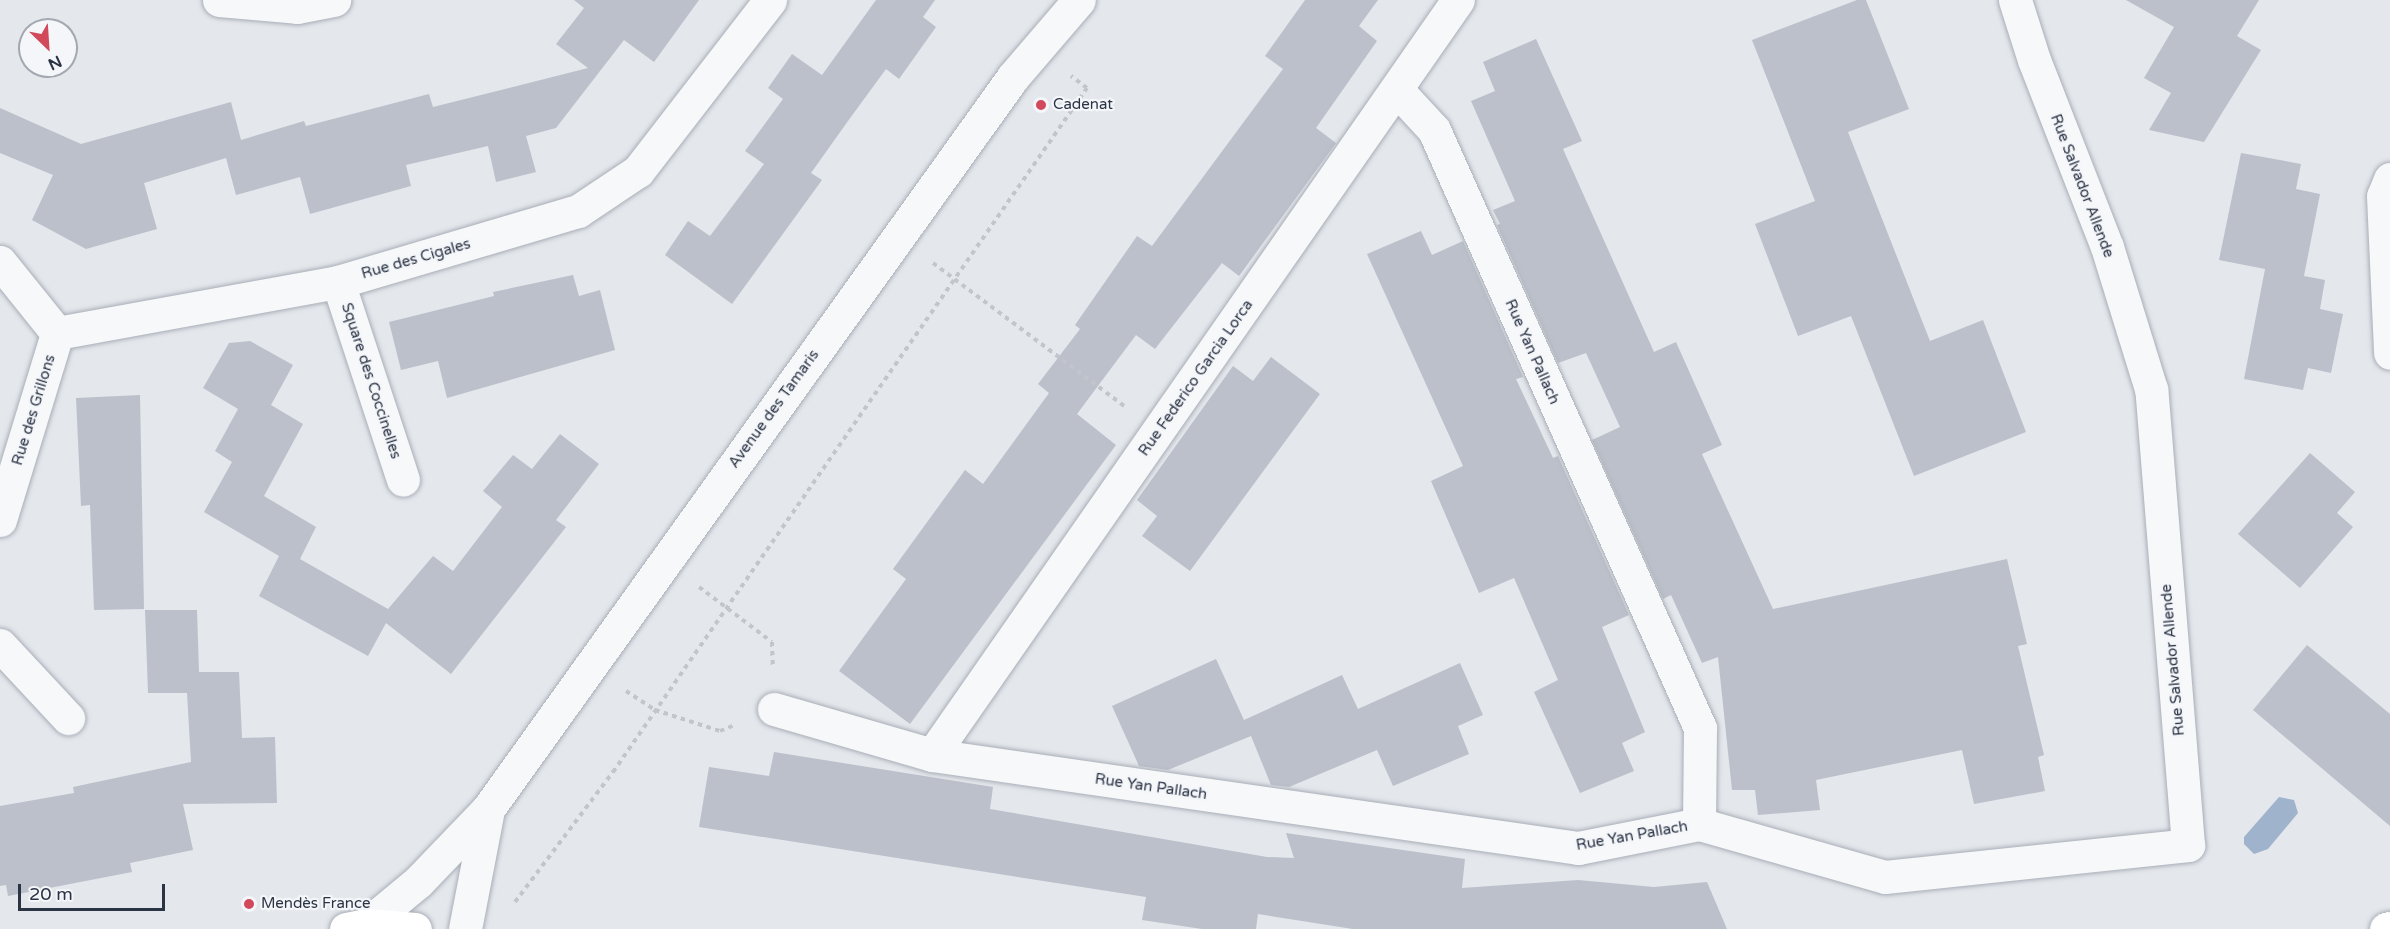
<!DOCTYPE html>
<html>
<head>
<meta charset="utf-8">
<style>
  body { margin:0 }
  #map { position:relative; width:2390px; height:929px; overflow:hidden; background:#e4e7ec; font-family:"Varela Round",sans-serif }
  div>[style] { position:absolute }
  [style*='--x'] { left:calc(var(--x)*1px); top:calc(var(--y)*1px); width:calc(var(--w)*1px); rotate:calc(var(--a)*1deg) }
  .water>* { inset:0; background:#9fb4cc }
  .building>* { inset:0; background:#bbc0ca }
  .path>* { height:4px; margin-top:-2px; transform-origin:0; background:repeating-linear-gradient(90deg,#c2c5cb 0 4.5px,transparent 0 9px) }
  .roads { filter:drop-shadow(0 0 2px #a9aeb7) drop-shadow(0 0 2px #a9aeb7) }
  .street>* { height:33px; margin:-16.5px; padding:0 16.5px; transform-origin:16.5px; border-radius:16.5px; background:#f7f8fa }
  .secondary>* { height:33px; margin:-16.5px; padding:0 16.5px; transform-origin:16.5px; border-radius:16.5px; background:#fff }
  .dots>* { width:16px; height:16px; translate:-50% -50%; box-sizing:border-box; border:3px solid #f4f6f9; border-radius:50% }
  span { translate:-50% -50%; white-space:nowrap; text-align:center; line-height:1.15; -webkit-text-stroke:4.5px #f4f6f9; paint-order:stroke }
  .poi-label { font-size:15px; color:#2b3445 }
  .left { translate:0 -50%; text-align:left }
  .street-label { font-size:15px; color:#2b3445 }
  .north { position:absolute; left:18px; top:18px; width:60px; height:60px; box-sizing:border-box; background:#f4f6f9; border:2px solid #a4a8b1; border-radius:50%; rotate:155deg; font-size:16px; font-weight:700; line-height:24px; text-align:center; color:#2b3445 }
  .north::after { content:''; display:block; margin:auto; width:21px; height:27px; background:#d1495b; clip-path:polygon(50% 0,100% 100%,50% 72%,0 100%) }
  .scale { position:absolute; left:18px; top:884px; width:147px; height:27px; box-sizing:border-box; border:3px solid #2b3445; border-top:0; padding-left:8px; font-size:18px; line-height:21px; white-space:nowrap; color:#2b3445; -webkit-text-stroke:4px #f4f6f9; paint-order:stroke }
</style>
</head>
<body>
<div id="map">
  <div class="water">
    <i style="clip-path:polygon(2279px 797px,2294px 800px,2298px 813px,2268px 849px,2254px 854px,2244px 844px,2244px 837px)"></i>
  </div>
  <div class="building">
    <i style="clip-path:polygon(574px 0,699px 0,654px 62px,624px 40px,556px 128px,526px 136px,536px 172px,496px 182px,488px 146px,406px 165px,411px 186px,310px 214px,300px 177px,236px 195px,226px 158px,144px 183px,157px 229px,86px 249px,32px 220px,53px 175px,0 153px,0 108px,81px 144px,231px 102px,241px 140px,304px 121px,306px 126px,429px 94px,433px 107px,588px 68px,556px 44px,584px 8px)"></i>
    <i style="clip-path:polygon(876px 0,935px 0,923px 17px,936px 27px,899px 79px,886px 69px,848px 121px,811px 173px,822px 180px,732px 304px,665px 255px,688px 221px,710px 236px,764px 164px,745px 151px,783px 99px,768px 88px,792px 54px,822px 75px)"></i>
    <i style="clip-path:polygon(1305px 0,1378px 0,1359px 26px,1377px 41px,1316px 128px,1336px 143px,1239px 276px,1222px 263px,1155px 349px,1136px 335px,1077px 414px,1116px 445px,910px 724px,839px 671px,906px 579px,893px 569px,965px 470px,983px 484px,1049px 393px,1038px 384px,1080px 329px,1075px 325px,1137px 236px,1152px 246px,1283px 69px,1265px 56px)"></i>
    <i style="clip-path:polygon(1857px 0,1866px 0,1909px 109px,1848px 132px,1930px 341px,1983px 320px,2026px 432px,1914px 476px,1851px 316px,1798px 336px,1755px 224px,1815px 201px,1752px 40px)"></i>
    <i style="clip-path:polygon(2126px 0,2259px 0,2237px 36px,2261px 50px,2204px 142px,2149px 130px,2171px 93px,2144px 78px,2174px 27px)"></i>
    <i style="clip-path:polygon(1536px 39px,1582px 141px,1563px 149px,1654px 352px,1676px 342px,1722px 445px,1702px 454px,1773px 609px,2007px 559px,2027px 644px,2018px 646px,2044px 755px,2038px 757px,2045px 791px,1974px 804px,1962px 750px,1816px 780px,1820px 810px,1758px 815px,1755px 790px,1732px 790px,1718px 657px,1702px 663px,1671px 595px,1663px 599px,1592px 440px,1620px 427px,1586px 353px,1558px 363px,1497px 225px,1500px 224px,1493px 210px,1515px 201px,1471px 101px,1495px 91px,1483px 62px)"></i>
    <i style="clip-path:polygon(2241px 153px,2301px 164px,2296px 189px,2320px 194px,2304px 276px,2325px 280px,2320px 309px,2343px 314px,2331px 373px,2308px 368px,2303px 390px,2244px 379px,2265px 269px,2219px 260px)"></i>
    <i style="clip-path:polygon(1421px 231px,1432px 255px,1463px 241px,1523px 377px,1516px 379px,1553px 458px,1558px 456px,1629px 615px,1602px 627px,1645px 732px,1622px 743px,1634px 771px,1580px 793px,1534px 692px,1558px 680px,1514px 578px,1479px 593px,1431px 481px,1463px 466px,1367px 254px)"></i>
    <i style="clip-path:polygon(573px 275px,579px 296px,600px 290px,615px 350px,447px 398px,438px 361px,401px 370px,389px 322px,494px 296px,493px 292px)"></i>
    <i style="clip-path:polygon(250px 341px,293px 365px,271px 405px,303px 424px,264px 496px,316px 527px,300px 559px,388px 609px,433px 556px,453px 571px,502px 507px,483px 491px,513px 455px,532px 469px,560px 434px,599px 464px,556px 520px,566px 527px,451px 674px,386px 623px,368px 656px,259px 596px,279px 556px,204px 512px,232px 462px,215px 451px,238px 409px,203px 388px,229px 343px)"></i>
    <i style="clip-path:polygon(1271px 357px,1320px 394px,1190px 571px,1142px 536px,1157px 516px,1137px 500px,1233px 366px,1253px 381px)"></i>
    <i style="clip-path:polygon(140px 395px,144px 609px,94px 610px,90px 505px,81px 506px,76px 398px)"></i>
    <i style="clip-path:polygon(2310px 453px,2355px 492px,2337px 513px,2353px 527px,2300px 588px,2238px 534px)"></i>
    <i style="clip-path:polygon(145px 610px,197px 610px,199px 672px,239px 672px,242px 738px,275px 737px,277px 803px,183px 804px,193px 850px,130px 863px,132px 872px,8px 896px,6px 885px,0 886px,0 806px,74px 793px,73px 787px,191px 762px,187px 693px,148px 693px)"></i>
    <i style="clip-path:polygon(2307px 645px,2390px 714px,2390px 826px,2253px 710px)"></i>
    <i style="clip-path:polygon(1216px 659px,1244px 720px,1342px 675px,1358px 709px,1460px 663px,1483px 715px,1458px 726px,1469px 754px,1393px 786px,1377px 750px,1289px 787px,1271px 785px,1251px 736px,1168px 770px,1139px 766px,1112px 706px)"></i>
    <i style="clip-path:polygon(774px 752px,993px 787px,990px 809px,1267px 857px,1294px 858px,1286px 833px,1465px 859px,1462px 888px,1578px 880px,1654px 887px,1707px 882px,1727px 929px,1353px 929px,1258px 914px,1256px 929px,1202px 929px,1142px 920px,1146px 897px,699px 827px,709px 767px,769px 776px)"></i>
  </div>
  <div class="path">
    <i style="--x:933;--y:263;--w:239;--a:36.8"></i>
    <i style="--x:699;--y:587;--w:91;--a:37"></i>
    <i style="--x:772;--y:642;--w:24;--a:88"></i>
    <i style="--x:626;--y:691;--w:35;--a:33"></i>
    <i style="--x:655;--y:710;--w:68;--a:17.9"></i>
    <i style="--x:720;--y:731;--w:16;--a:-22"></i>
    <i style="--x:515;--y:902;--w:163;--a:-53"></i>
    <i style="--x:613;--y:772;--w:832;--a:-55.28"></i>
    <i style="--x:1087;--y:88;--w:20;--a:-143"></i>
  </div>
  <div class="roads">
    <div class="street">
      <i style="--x:219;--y:0;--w:78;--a:5.1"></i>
      <i style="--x:297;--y:7;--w:38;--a:-11"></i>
      <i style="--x:2390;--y:179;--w:18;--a:112"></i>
      <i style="--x:2383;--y:196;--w:157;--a:87.4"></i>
      <i style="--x:0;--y:262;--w:91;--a:51.2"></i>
      <i style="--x:57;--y:333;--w:286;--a:-10.3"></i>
      <i style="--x:338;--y:282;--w:250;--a:-16.5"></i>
      <i style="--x:578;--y:211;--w:72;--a:-33.7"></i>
      <i style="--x:638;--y:171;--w:216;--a:-52.3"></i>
      <i style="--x:338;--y:282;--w:208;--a:71.8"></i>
      <i style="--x:0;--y:520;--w:195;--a:-73"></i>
      <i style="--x:0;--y:645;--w:100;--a:47"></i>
      <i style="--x:774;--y:709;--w:165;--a:16.2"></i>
      <i style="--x:932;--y:755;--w:653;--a:8.19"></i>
      <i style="--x:1578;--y:848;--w:123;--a:-11.2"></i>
      <i style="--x:1699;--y:824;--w:96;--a:-89.4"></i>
      <i style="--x:1700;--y:728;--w:654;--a:-113.98"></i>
      <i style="--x:1434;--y:130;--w:53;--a:-132.7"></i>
      <i style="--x:932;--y:755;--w:920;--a:-55.14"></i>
      <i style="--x:1699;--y:824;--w:193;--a:15.9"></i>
      <i style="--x:1885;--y:877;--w:305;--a:-6"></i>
      <i style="--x:2188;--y:845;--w:457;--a:-94.6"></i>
      <i style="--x:2151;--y:389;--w:149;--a:-107.2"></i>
      <i style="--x:2107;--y:247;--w:201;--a:-111.3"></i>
      <i style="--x:2034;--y:60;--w:63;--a:-107.6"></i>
      <i style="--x:366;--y:925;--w:67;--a:-39.6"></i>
      <i style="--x:418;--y:882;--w:101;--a:-46.2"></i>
      <i style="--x:488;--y:809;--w:901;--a:-54.35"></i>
      <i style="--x:1013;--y:77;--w:101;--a:-49.4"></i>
      <i style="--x:465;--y:929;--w:122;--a:-79.1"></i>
    </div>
    <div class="secondary">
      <i style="--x:346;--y:929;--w:20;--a:-11"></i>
      <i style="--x:366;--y:925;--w:49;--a:4.7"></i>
      <i style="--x:2386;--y:929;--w:4;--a:-14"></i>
    </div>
  </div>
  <div class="dots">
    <i style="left:1041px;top:105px;background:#d1495b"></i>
    <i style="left:249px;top:904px;background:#d1495b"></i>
  </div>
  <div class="poi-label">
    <span class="left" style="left:1053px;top:105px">Cadenat</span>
    <span class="left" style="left:261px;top:904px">Mendès France</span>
  </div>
  <div class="street-label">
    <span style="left:2082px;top:186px;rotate:69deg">Rue Salvador Allende</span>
    <span style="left:416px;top:259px;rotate:-16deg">Rue des Cigales</span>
    <span style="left:1532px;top:352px;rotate:66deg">Rue Yan Pallach</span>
    <span style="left:1196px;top:378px;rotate:-55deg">Rue Federico Garcia Lorca</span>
    <span style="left:371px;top:381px;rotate:72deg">Square des Coccinelles</span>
    <span style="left:774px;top:409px;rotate:-54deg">Avenue des Tamaris</span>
    <span style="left:34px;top:410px;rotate:-73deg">Rue des Grillons</span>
    <span style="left:2173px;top:660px;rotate:-95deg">Rue Salvador Allende</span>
    <span style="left:1151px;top:787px;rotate:8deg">Rue Yan Pallach</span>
    <span style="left:1632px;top:836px;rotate:-10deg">Rue Yan Pallach</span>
  </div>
  <div class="north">N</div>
  <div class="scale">20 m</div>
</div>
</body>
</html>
